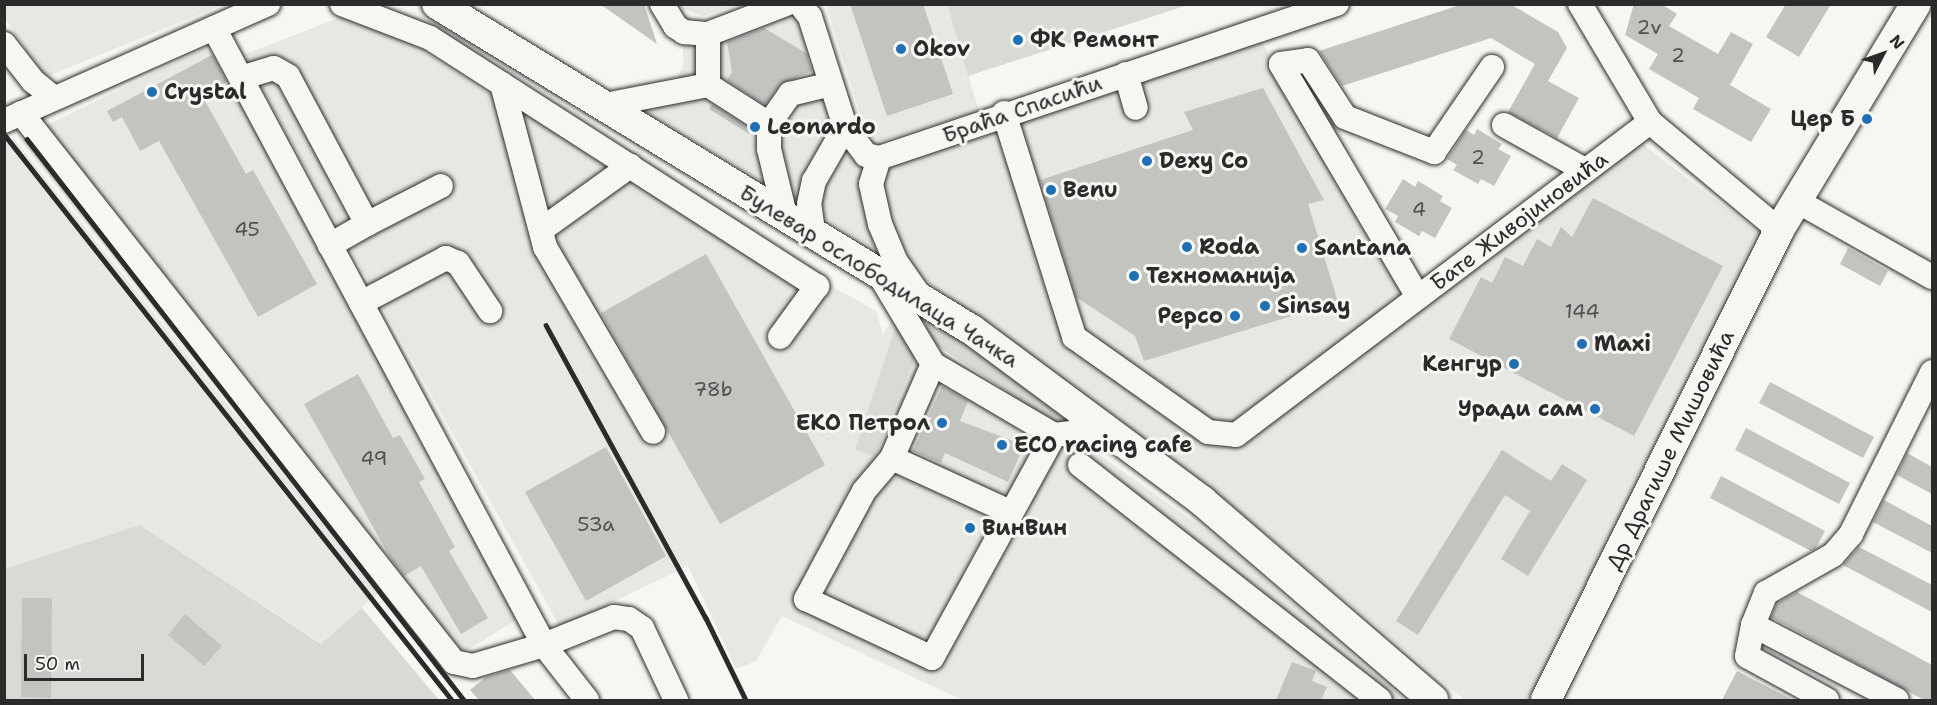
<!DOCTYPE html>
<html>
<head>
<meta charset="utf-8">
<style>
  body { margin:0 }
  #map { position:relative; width:1937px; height:705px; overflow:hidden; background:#f6f6f2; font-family:"Shantell Sans",sans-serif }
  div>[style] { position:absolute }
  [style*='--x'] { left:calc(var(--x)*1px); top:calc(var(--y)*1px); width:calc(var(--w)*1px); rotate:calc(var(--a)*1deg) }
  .built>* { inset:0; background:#e7e7e3 }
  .green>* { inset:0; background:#d9d9d5 }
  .building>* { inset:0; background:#c3c3c0 }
  .roads { filter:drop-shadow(0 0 2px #2b2b2b) drop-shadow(0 0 2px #2b2b2b) }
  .minor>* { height:24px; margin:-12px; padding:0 12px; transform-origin:12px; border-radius:12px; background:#f6f6f2 }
  .major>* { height:30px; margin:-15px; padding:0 15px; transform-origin:15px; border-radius:15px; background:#f6f6f2 }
  .rail>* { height:4.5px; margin:-2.25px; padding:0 2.25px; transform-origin:2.25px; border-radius:2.25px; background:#2b2b2b }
  .dots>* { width:16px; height:16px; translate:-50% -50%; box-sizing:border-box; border:3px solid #f6f6f2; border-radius:50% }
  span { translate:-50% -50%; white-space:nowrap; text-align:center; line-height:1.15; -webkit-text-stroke:6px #f6f6f2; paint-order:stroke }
  .number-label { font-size:20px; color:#515150 }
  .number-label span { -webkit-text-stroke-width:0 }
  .poi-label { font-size:22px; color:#2b2b2b; font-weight:700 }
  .left { translate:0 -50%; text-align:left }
  .right { translate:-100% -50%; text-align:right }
  .street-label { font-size:22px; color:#2b2b2b }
  .frame { position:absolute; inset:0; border:6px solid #2b2b2b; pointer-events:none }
  .north { position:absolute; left:1853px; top:24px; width:60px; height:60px; -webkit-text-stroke:4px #f6f6f2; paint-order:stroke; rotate:49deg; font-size:16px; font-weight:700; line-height:24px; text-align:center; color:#2b2b2b }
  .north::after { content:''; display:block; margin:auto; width:21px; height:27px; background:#2b2b2b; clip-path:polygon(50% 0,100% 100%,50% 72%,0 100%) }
  .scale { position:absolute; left:24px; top:654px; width:120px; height:27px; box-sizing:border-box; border:3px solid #2b2b2b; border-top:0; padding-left:8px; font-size:18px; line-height:21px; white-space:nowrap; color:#2b2b2b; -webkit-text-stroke:4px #f6f6f2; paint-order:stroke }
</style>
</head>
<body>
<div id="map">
  <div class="built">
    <i style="clip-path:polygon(4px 5px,222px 5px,46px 77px,5px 19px)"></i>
    <i style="clip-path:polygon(678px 5px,678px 4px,738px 5px,703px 16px,680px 8px)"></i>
    <i style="clip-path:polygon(826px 5px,947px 5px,979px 111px,882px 141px,867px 136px)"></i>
    <i style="clip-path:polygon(789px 11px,803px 21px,862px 162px,859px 187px,880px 252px,609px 90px,635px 95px,658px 88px,677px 79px,684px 63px,682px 39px)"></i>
    <i style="clip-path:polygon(341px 17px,373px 18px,477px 86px,876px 311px,883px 335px,892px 319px,1087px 446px,1220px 540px,1405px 700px,962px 700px,782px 616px,756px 661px,736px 669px,688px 566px,560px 627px,243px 55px)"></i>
    <i style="clip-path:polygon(1261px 41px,1421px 311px,1641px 143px,1759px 233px,1528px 700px,1465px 700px,1201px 480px,909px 268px,893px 235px,879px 178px,887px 164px)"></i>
    <i style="clip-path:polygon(205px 48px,217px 58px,529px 612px,461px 654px,45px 126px)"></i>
    <i style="clip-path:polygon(14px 139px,378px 593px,322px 644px,140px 525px,5px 569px,4px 145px)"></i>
  </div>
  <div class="green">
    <i style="clip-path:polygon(947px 4px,1188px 4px,1188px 5px,968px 76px)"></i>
    <i style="clip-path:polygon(929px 321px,938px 324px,1077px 422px,1057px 425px,938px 346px,925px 329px)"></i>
    <i style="clip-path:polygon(896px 325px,913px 350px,914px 361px,875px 456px,855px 450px)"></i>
    <i style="clip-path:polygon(140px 525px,321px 644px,362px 608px,439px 700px,5px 700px,4px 569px)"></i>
  </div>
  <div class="building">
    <i style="clip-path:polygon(600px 4px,644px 4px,657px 44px)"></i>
    <i style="clip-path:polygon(850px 4px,923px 4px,953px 94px,887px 116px)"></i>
    <i style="clip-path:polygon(1463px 4px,1510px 4px,1558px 32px,1567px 48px,1548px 81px,1579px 98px,1557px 138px,1508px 112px,1535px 64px,1491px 38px,1342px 86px,1319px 51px)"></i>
    <i style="clip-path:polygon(1634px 4px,1661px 4px,1677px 14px,1669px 26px,1718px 54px,1731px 32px,1753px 44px,1730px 85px,1771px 109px,1751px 142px,1693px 109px,1699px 98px,1649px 69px,1658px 54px,1625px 35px)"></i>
    <i style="clip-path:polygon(1786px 4px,1831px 4px,1799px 57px,1766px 37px)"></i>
    <i style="clip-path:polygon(764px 28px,806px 53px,812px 71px,779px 85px,765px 105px,727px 80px,732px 72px,727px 42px)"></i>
    <i style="clip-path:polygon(212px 55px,227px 82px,220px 86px,223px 92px,205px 101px,246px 174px,253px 170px,317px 284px,258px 317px,159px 141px,140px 151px,122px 117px,113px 122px,107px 111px)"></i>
    <i style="clip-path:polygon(1263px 88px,1324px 200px,1308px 204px,1338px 302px,1144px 361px,1135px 336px,1076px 297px,1040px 180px,1193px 130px,1184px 112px)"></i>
    <i style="clip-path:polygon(712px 104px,752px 130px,749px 134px,709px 109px)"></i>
    <i style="clip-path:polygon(1477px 129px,1502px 144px,1498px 149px,1511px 156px,1494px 186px,1481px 179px,1478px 184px,1453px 170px,1457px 165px,1447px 159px,1466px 130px,1474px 135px)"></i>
    <i style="clip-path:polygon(1403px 179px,1415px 187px,1418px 181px,1443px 196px,1440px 201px,1452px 208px,1435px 238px,1422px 231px,1419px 236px,1395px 222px,1398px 216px,1385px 209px)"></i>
    <i style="clip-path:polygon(1593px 198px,1723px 266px,1634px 436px,1449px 339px,1481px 277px,1492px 283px,1505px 257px,1523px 266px,1537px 239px,1551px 247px,1561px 227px,1572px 237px)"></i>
    <i style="clip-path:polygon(1848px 248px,1888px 271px,1880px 286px,1840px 264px)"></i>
    <i style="clip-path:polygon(706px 254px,825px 465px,720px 524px,601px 313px)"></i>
    <i style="clip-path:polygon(358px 374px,393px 438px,400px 435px,425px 479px,419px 482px,455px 547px,449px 551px,488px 618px,461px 634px,421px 566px,404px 576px,391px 559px,304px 404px)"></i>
    <i style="clip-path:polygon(1770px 382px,1874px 437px,1863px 458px,1759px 403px)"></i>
    <i style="clip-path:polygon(942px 386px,968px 401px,960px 421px,1024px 445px,1008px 482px,945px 453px,941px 463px,913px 451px)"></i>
    <i style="clip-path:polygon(1746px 428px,1850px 483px,1839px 504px,1735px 450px)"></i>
    <i style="clip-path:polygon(606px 447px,666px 556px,586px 601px,525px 492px)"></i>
    <i style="clip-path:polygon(1502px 450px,1551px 481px,1562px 464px,1587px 480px,1528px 576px,1501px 559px,1530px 511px,1505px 495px,1418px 635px,1396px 621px)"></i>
    <i style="clip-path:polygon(1907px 453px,1932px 467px,1932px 494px,1897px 475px)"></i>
    <i style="clip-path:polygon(1721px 476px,1825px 531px,1816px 548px,1811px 551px,1710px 498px)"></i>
    <i style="clip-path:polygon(1884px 500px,1932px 526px,1932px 553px,1873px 522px)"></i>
    <i style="clip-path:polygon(1859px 547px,1932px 585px,1932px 612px,1843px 565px)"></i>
    <i style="clip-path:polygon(1797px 592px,1932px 665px,1932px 700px,1924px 700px,1771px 617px,1777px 603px)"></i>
    <i style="clip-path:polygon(22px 598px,52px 598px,51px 698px,21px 697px)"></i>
    <i style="clip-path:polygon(185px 614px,222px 646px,204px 666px,168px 635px)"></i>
    <i style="clip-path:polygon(1292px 662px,1316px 671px,1312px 681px,1327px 687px,1321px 700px,1276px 700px)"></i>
    <i style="clip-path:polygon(510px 670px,535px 700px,479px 700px,470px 690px,486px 677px)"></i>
    <i style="clip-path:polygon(1737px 671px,1793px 700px,1722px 700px)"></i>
  </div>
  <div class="roads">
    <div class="minor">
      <i style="--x:342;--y:4;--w:94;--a:21.1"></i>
      <i style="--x:430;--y:38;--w:460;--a:32.7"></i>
      <i style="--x:817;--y:286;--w:63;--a:126"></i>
      <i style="--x:662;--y:4;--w:26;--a:59"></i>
      <i style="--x:675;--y:26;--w:11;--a:34"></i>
      <i style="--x:684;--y:32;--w:24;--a:5"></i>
      <i style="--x:708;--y:34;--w:84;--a:-21"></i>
      <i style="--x:800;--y:4;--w:16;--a:52"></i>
      <i style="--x:810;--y:17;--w:115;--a:72.3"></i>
      <i style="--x:845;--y:127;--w:35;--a:53"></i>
      <i style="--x:866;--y:155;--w:13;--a:13"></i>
      <i style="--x:879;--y:158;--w:483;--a:-18.6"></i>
      <i style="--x:1580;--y:4;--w:137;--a:59.3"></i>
      <i style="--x:1650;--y:122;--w:168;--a:39.9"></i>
      <i style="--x:214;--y:28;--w:700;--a:61.86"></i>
      <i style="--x:544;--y:645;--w:70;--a:52"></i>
      <i style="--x:708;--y:34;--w:51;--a:90"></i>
      <i style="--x:708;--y:85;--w:72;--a:32.6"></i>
      <i style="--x:769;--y:124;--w:37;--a:-55"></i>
      <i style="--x:790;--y:94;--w:42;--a:-13.7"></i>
      <i style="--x:4;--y:44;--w:47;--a:51.9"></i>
      <i style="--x:33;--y:81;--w:27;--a:39"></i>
      <i style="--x:1126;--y:74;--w:35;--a:74"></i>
      <i style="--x:241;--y:78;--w:34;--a:-17"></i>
      <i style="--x:274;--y:68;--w:16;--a:30"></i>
      <i style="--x:288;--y:76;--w:168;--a:61.9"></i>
      <i style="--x:367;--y:224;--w:43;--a:150.4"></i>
      <i style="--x:502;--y:84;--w:169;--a:75.2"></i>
      <i style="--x:545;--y:247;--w:214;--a:59.7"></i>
      <i style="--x:605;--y:105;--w:105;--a:-11"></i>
      <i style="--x:21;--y:113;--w:699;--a:51.74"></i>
      <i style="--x:454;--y:662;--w:19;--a:12"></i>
      <i style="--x:473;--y:666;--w:74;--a:-16.5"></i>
      <i style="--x:544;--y:645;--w:75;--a:-21.8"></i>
      <i style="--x:614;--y:617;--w:15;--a:8"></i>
      <i style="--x:629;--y:619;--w:16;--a:35"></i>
      <i style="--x:642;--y:628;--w:80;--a:64.7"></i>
      <i style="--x:1004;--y:113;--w:235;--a:72.6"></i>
      <i style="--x:1074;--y:337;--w:164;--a:35.3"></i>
      <i style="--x:1208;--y:432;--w:28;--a:6"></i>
      <i style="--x:1236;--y:435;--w:519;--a:-37.09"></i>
      <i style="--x:4;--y:121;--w:289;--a:-23.9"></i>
      <i style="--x:769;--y:124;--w:25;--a:90"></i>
      <i style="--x:769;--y:149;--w:68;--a:76.4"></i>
      <i style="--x:1504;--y:125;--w:93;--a:29.1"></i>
      <i style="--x:879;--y:158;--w:27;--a:107"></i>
      <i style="--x:871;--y:184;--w:41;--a:77.3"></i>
      <i style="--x:880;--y:224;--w:41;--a:67.2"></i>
      <i style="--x:896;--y:262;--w:39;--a:55"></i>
      <i style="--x:1797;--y:201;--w:155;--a:29.4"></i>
      <i style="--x:367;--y:224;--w:83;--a:-27.2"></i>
      <i style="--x:541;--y:230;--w:110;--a:-35.7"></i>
      <i style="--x:813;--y:231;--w:27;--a:-98"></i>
      <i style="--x:809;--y:204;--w:24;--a:-78"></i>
      <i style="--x:814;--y:181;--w:62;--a:-60.1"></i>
      <i style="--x:879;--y:274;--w:105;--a:59"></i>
      <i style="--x:933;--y:364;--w:140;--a:30.4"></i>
      <i style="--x:1054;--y:435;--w:52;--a:-6.6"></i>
      <i style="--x:1418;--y:297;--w:270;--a:-120.5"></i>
      <i style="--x:1281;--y:64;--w:27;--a:-8"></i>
      <i style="--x:1308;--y:60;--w:68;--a:57"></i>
      <i style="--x:1345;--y:117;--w:96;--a:21.5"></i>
      <i style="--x:1434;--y:152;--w:103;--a:-55.7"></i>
      <i style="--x:361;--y:303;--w:96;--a:-27.9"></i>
      <i style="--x:446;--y:258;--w:13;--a:23"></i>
      <i style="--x:458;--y:263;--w:58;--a:56.3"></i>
      <i style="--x:933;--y:364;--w:103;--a:113.6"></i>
      <i style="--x:892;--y:458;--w:43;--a:130.3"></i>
      <i style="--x:864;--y:491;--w:123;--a:118.2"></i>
      <i style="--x:806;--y:599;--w:139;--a:25.1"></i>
      <i style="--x:932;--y:658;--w:254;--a:-61.3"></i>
      <i style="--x:892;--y:458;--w:130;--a:24.6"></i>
      <i style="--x:1080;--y:465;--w:381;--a:38.1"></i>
      <i style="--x:1753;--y:625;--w:162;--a:27.5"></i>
      <i style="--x:1827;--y:700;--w:91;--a:-151.2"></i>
      <i style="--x:1747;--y:656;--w:32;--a:-79"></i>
      <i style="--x:1753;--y:625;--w:35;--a:-68"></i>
      <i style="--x:1766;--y:593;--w:77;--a:-29.6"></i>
      <i style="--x:1833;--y:555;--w:28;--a:-49"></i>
      <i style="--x:1851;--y:534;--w:181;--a:-63.4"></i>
    </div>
    <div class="major">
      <i style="--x:437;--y:4;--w:626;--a:31.36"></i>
      <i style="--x:972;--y:330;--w:287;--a:36.6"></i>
      <i style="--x:1202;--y:501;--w:305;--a:40.7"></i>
      <i style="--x:1546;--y:700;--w:525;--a:-63.63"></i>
      <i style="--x:1779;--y:230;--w:264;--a:-58.8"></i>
    </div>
  </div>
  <div class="rail">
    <i style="--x:4;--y:134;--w:722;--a:51.64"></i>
    <i style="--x:27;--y:139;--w:711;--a:52.08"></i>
    <i style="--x:546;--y:325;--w:334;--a:61.4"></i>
    <i style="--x:706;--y:618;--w:91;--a:64"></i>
  </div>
  <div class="dots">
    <i style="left:1018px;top:40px;background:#1f6fb2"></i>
    <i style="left:901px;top:49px;background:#1f6fb2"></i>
    <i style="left:152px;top:92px;background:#1f6fb2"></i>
    <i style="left:1867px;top:119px;background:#1f6fb2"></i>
    <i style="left:755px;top:127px;background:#1f6fb2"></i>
    <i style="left:1147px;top:161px;background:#1f6fb2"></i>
    <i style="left:1051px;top:190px;background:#1f6fb2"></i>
    <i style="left:1187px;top:247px;background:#1f6fb2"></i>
    <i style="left:1302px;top:248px;background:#1f6fb2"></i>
    <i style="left:1134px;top:276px;background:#1f6fb2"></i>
    <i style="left:1265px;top:306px;background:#1f6fb2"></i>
    <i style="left:1235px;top:316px;background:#1f6fb2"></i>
    <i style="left:1582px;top:344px;background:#1f6fb2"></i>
    <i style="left:1514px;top:364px;background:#1f6fb2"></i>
    <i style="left:1595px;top:409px;background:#1f6fb2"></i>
    <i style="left:942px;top:423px;background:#1f6fb2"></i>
    <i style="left:1002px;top:445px;background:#1f6fb2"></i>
    <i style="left:970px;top:528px;background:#1f6fb2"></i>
  </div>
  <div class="number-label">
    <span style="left:1649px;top:27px">2v</span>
    <span style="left:1678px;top:55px">2</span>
    <span style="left:1478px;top:157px">2</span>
    <span style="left:1419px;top:209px">4</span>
    <span style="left:247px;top:229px">45</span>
    <span style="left:1582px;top:311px">144</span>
    <span style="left:713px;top:389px">78b</span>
    <span style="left:374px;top:458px">49</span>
    <span style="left:596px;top:524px">53a</span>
  </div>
  <div class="poi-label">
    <span class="left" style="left:1030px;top:40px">ФК Ремонт</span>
    <span class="left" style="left:913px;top:49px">Okov</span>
    <span class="left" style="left:164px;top:92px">Crystal</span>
    <span class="right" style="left:1855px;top:119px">Цер Б</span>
    <span class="left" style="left:767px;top:127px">Leonardo</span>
    <span class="left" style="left:1159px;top:161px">Dexy Co</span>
    <span class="left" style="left:1063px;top:190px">Benu</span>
    <span class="left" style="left:1199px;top:247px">Roda</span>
    <span class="left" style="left:1314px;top:248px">Santana</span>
    <span class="left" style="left:1146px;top:276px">Техноманија</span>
    <span class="left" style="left:1277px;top:306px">Sinsay</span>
    <span class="right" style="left:1223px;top:316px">Pepco</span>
    <span class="left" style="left:1594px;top:344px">Maxi</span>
    <span class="right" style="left:1502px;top:364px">Кенгур</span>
    <span class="right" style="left:1583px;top:409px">Уради сам</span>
    <span class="right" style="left:930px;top:423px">ЕКО Петрол</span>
    <span class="left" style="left:1014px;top:445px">ECO racing cafe</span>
    <span class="left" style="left:982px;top:528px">ВинВин</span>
  </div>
  <div class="street-label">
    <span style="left:1022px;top:109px;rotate:-19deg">Браћа Спасићи</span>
    <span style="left:1519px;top:221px;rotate:-37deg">Бате Живојиновића</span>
    <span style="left:879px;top:276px;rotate:32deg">Булевар ослободилаца Чачка</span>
    <span style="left:1670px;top:450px;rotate:-64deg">Др Драгише Мишовића</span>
  </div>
  <div class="frame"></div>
  <div class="north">N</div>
  <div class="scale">50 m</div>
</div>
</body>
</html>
